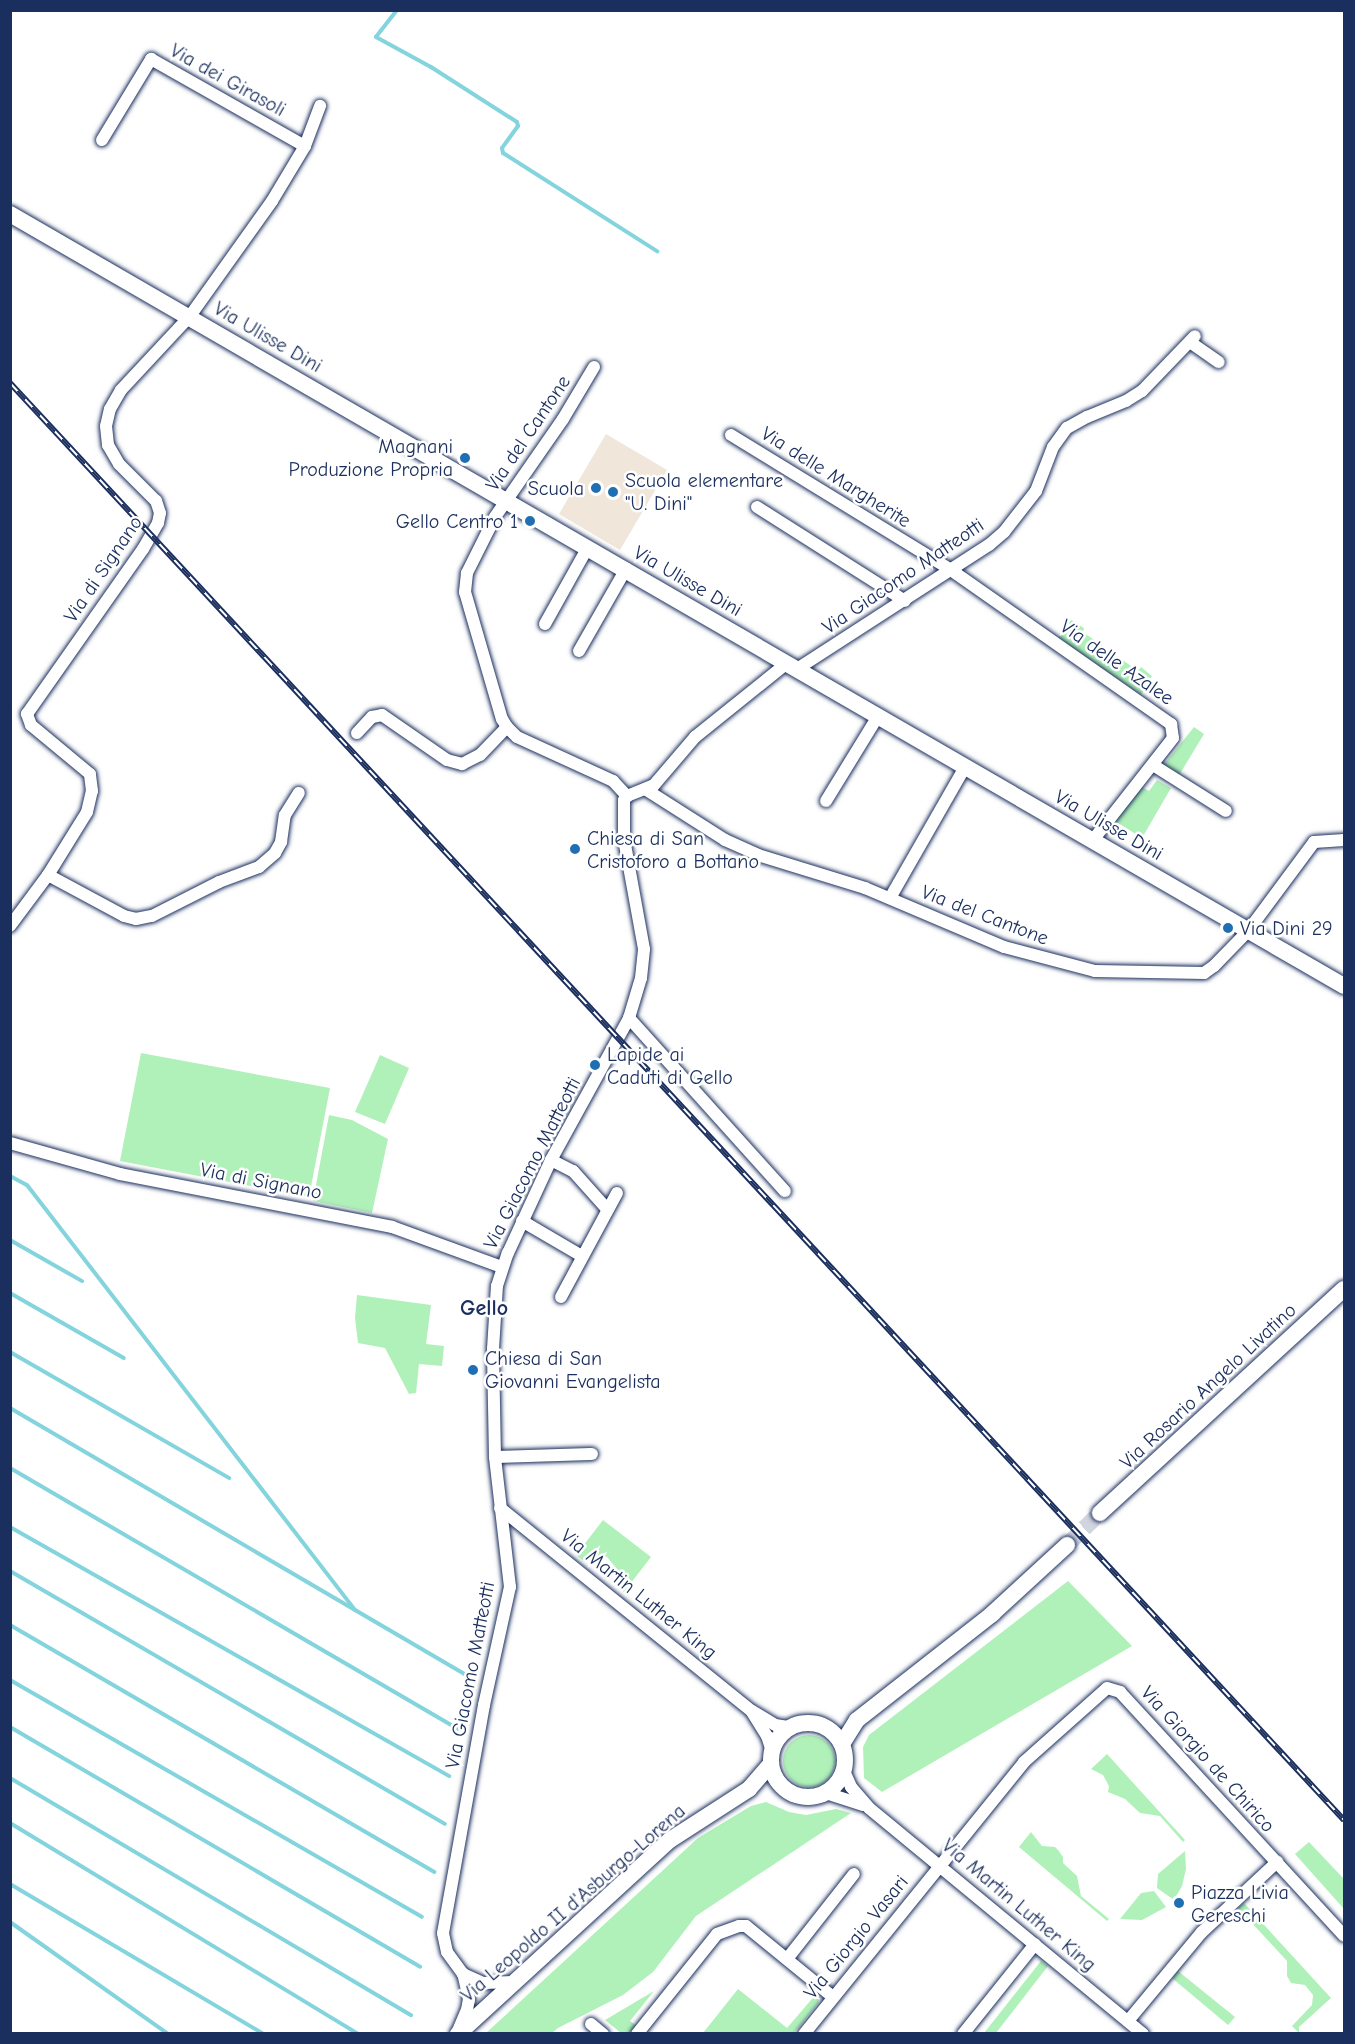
<!DOCTYPE html>
<html>
<head>
<meta charset="utf-8">
<style>
  body { margin:0 }
  #map { position:relative; width:1355px; height:2044px; overflow:hidden; background:#fff; font-family:"Comic Neue",sans-serif }
  div>[style] { position:absolute }
  [style*='--x'] { left:calc(var(--x)*1px); top:calc(var(--y)*1px); width:calc(var(--w)*1px); rotate:calc(var(--a)*1deg) }
  .built>* { inset:0; background:#f0e6d9 }
  .green>* { inset:0; background:#b0f1b9 }
  .round { border-radius:50% }
  .stream>* { height:4px; margin:-2px; padding:0 2px; transform-origin:2px; border-radius:2px; background:#83d4dc }
  .secondary-tunnel>* { height:16px; margin-top:-8px; transform-origin:0; background:repeating-linear-gradient(90deg,#d1d5df 0 16px,transparent 0 24px) }
  .roads { filter:drop-shadow(0 0 2px #1b2f5e) drop-shadow(0 0 2px #1b2f5e) }
  .street>* { height:12px; margin:-6px; padding:0 6px; transform-origin:6px; border-radius:6px; background:#fff }
  .secondary>* { height:16px; margin:-8px; padding:0 8px; transform-origin:8px; border-radius:8px; background:#fff }
  .secondary>.ring { margin:-8px; padding:0; box-sizing:content-box; background:none; border:16px solid #fff; border-radius:50% }
  .rail>* { height:6px; margin-top:-3px; transform-origin:0; background:repeating-linear-gradient(90deg,#fff 0 11px,#1b2f5e 0 22px); box-sizing:border-box; border-block:2px solid #1b2f5e }
  .dots>* { width:16px; height:16px; translate:-50% -50%; box-sizing:border-box; border:3px solid #fff; border-radius:50% }
  span { translate:-50% -50%; white-space:nowrap; text-align:center; line-height:1.15; -webkit-text-stroke:5px #fff; paint-order:stroke }
  .street-label { font-size:20px; color:#1b2f5e }
  .poi-label { font-size:20px; color:#1b2f5e }
  .right { translate:-100% -50%; text-align:right }
  .left { translate:0 -50%; text-align:left }
  .quarter-label { font-size:22px; color:#1b2f5e; font-weight:700 }
  .frame { position:absolute; inset:0; border:12px solid #1b2f5e; pointer-events:none }
</style>
</head>
<body>
<div id="map">
  <div class="built">
    <i style="clip-path:polygon(606px 434px,667px 470px,620px 550px,559px 514px)"></i>
  </div>
  <div class="green">
    <i style="clip-path:polygon(1071px 620px,1084px 628px,1083px 632px,1138px 671px,1141px 667px,1152px 676px,1141px 695px,1058px 638px)"></i>
    <i style="clip-path:polygon(1194px 727px,1204px 734px,1178px 777px,1162px 767px)"></i>
    <i style="clip-path:polygon(1157px 780px,1171px 788px,1142px 838px,1115px 821px,1142px 787px,1149px 791px)"></i>
    <i style="clip-path:polygon(141px 1053px,330px 1088px,309px 1197px,120px 1161px)"></i>
    <i style="clip-path:polygon(380px 1055px,409px 1068px,385px 1124px,355px 1112px)"></i>
    <i style="clip-path:polygon(329px 1115px,352px 1120px,388px 1139px,372px 1213px,313px 1201px)"></i>
    <i style="clip-path:polygon(357px 1295px,431px 1305px,426px 1344px,444px 1346px,442px 1366px,419px 1364px,416px 1393px,409px 1394px,385px 1348px,358px 1343px,355px 1318px)"></i>
    <i style="clip-path:polygon(603px 1520px,651px 1557px,624px 1592px,614px 1584px,617px 1569px,607px 1557px,594px 1556px,585px 1562px,576px 1555px)"></i>
    <i style="clip-path:polygon(1068px 1581px,1132px 1646px,882px 1792px,864px 1778px,863px 1747px,869px 1735px)"></i>
    <i class="round" style="left:783px;top:1735px;width:52px;height:52px"></i>
    <i style="clip-path:polygon(1107px 1754px,1185px 1840px,1183px 1842px,1160px 1816px,1140px 1813px,1125px 1799px,1108px 1792px,1109px 1786px,1103px 1775px,1091px 1769px)"></i>
    <i style="clip-path:polygon(766px 1802px,789px 1812px,806px 1815px,836px 1809px,851px 1813px,696px 1916px,653px 1972px,623px 1995px,558px 2028px,552px 2033px,486px 2033px,698px 1838px,751px 1806px)"></i>
    <i style="clip-path:polygon(1031px 1832px,1042px 1846px,1055px 1847px,1058px 1850px,1063px 1857px,1063px 1863px,1077px 1876px,1081px 1896px,1109px 1919px,1107px 1921px,1019px 1847px)"></i>
    <i style="clip-path:polygon(1309px 1842px,1344px 1879px,1344px 1909px,1295px 1854px)"></i>
    <i style="clip-path:polygon(1185px 1851px,1186px 1869px,1182px 1886px,1174px 1900px,1157px 1888px,1158px 1874px)"></i>
    <i style="clip-path:polygon(1154px 1891px,1166px 1907px,1142px 1920px,1120px 1919px,1141px 1893px)"></i>
    <i style="clip-path:polygon(1244px 1903px,1331px 1998px,1299px 2027px,1299px 2033px,1292px 2026px,1312px 2005px,1313px 1995px,1305px 1985px,1291px 1983px,1287px 1976px,1287px 1961px,1238px 1908px)"></i>
    <i style="clip-path:polygon(1041px 1961px,1048px 1966px,996px 2033px,984px 2033px)"></i>
    <i style="clip-path:polygon(1178px 1971px,1235px 2017px,1228px 2025px,1172px 1978px)"></i>
    <i style="clip-path:polygon(738px 1989px,787px 2028px,817px 1993px,819px 2002px,794px 2033px,703px 2033px)"></i>
    <i style="clip-path:polygon(654px 1991px,630px 2021px,637px 2026px,631px 2033px,621px 2033px,605px 2020px)"></i>
  </div>
  <div class="stream">
    <i style="--x:397;--y:10;--w:34;--a:128"></i>
    <i style="--x:376;--y:37;--w:63;--a:28.6"></i>
    <i style="--x:431;--y:67;--w:102;--a:32.6"></i>
    <i style="--x:517;--y:122;--w:4;--a:76"></i>
    <i style="--x:518;--y:126;--w:27;--a:126"></i>
    <i style="--x:502;--y:148;--w:5;--a:79"></i>
    <i style="--x:503;--y:153;--w:183;--a:32.5"></i>
    <i style="--x:10;--y:1176;--w:19;--a:28"></i>
    <i style="--x:27;--y:1185;--w:537;--a:52.34"></i>
    <i style="--x:10;--y:1240;--w:83;--a:29.7"></i>
    <i style="--x:10;--y:1293;--w:131;--a:29.7"></i>
    <i style="--x:10;--y:1352;--w:253;--a:29.9"></i>
    <i style="--x:10;--y:1408;--w:536;--a:30.34"></i>
    <i style="--x:10;--y:1468;--w:518;--a:30.22"></i>
    <i style="--x:10;--y:1527;--w:505;--a:29.56"></i>
    <i style="--x:10;--y:1571;--w:503;--a:30.18"></i>
    <i style="--x:10;--y:1625;--w:491;--a:30.2"></i>
    <i style="--x:10;--y:1680;--w:475;--a:29.9"></i>
    <i style="--x:10;--y:1727;--w:475;--a:30.3"></i>
    <i style="--x:10;--y:1778;--w:466;--a:30.6"></i>
    <i style="--x:10;--y:1823;--w:407;--a:31.2"></i>
    <i style="--x:10;--y:1884;--w:295;--a:30.6"></i>
    <i style="--x:10;--y:1922;--w:194;--a:35.3"></i>
  </div>
  <div class="secondary-tunnel">
    <i style="--x:1067;--y:1545;--w:46;--a:-44.1"></i>
  </div>
  <div class="roads">
    <div class="street">
      <i style="--x:102;--y:140;--w:95;--a:-58.8"></i>
      <i style="--x:151;--y:59;--w:177;--a:29.5"></i>
      <i style="--x:1190;--y:342;--w:35;--a:35"></i>
      <i style="--x:594;--y:367;--w:61;--a:120.8"></i>
      <i style="--x:563;--y:419;--w:119;--a:124.8"></i>
      <i style="--x:495;--y:517;--w:63;--a:116.6"></i>
      <i style="--x:467;--y:573;--w:19;--a:96"></i>
      <i style="--x:465;--y:592;--w:132;--a:73.8"></i>
      <i style="--x:502;--y:719;--w:9;--a:58"></i>
      <i style="--x:507;--y:727;--w:14;--a:45"></i>
      <i style="--x:517;--y:737;--w:106;--a:24.6"></i>
      <i style="--x:613;--y:781;--w:21;--a:47"></i>
      <i style="--x:731;--y:435;--w:258;--a:31.5"></i>
      <i style="--x:951;--y:570;--w:269;--a:35"></i>
      <i style="--x:1171;--y:724;--w:14;--a:82"></i>
      <i style="--x:1173;--y:738;--w:130;--a:128.1"></i>
      <i style="--x:757;--y:507;--w:175;--a:32.4"></i>
      <i style="--x:545;--y:624;--w:88;--a:-60.8"></i>
      <i style="--x:579;--y:651;--w:95;--a:-60.2"></i>
      <i style="--x:797;--y:669;--w:229;--a:-32.9"></i>
      <i style="--x:989;--y:545;--w:20;--a:-41"></i>
      <i style="--x:1004;--y:532;--w:52;--a:-52"></i>
      <i style="--x:1036;--y:491;--w:47;--a:-68.9"></i>
      <i style="--x:1053;--y:447;--w:24;--a:-54"></i>
      <i style="--x:1067;--y:428;--w:23;--a:-29"></i>
      <i style="--x:1087;--y:417;--w:42;--a:-22.3"></i>
      <i style="--x:1126;--y:401;--w:19;--a:-32"></i>
      <i style="--x:1142;--y:391;--w:76;--a:-46.1"></i>
      <i style="--x:357;--y:733;--w:22;--a:-47"></i>
      <i style="--x:372;--y:717;--w:10;--a:-11"></i>
      <i style="--x:382;--y:715;--w:79;--a:34.7"></i>
      <i style="--x:447;--y:760;--w:16;--a:15"></i>
      <i style="--x:462;--y:764;--w:20;--a:-27"></i>
      <i style="--x:480;--y:755;--w:39;--a:-46"></i>
      <i style="--x:1153;--y:765;--w:86;--a:32.2"></i>
      <i style="--x:645;--y:789;--w:95;--a:32.5"></i>
      <i style="--x:725;--y:840;--w:36;--a:24"></i>
      <i style="--x:758;--y:855;--w:112;--a:17.1"></i>
      <i style="--x:865;--y:888;--w:151;--a:23"></i>
      <i style="--x:1004;--y:947;--w:94;--a:14.8"></i>
      <i style="--x:1095;--y:971;--w:109;--a:1.1"></i>
      <i style="--x:1204;--y:973;--w:12;--a:-35"></i>
      <i style="--x:1214;--y:966;--w:49;--a:-45.8"></i>
      <i style="--x:1248;--y:931;--w:111;--a:-53.4"></i>
      <i style="--x:1314;--y:842;--w:30;--a:-4"></i>
      <i style="--x:826;--y:801;--w:100;--a:-58.5"></i>
      <i style="--x:48;--y:875;--w:86;--a:28.3"></i>
      <i style="--x:124;--y:916;--w:12;--a:14"></i>
      <i style="--x:136;--y:919;--w:16;--a:-11"></i>
      <i style="--x:152;--y:916;--w:75;--a:-26.9"></i>
      <i style="--x:219;--y:882;--w:43;--a:-20.6"></i>
      <i style="--x:259;--y:867;--w:21;--a:-41"></i>
      <i style="--x:275;--y:853;--w:13;--a:-61"></i>
      <i style="--x:281;--y:842;--w:27;--a:-82"></i>
      <i style="--x:285;--y:815;--w:26;--a:-58"></i>
      <i style="--x:890;--y:898;--w:151;--a:-60.2"></i>
      <i style="--x:10;--y:926;--w:64;--a:-53.3"></i>
      <i style="--x:48;--y:875;--w:74;--a:-58.2"></i>
      <i style="--x:87;--y:812;--w:22;--a:-77"></i>
      <i style="--x:92;--y:791;--w:17;--a:-97"></i>
      <i style="--x:90;--y:774;--w:77;--a:-140.3"></i>
      <i style="--x:31;--y:725;--w:12;--a:-110"></i>
      <i style="--x:27;--y:714;--w:202;--a:-54.9"></i>
      <i style="--x:143;--y:549;--w:30;--a:-60"></i>
      <i style="--x:158;--y:523;--w:10;--a:-79"></i>
      <i style="--x:160;--y:513;--w:13;--a:-108"></i>
      <i style="--x:156;--y:501;--w:52;--a:-135"></i>
      <i style="--x:119;--y:464;--w:22;--a:-120"></i>
      <i style="--x:108;--y:445;--w:19;--a:-96"></i>
      <i style="--x:106;--y:426;--w:17;--a:-77"></i>
      <i style="--x:110;--y:409;--w:22;--a:-60"></i>
      <i style="--x:121;--y:390;--w:101;--a:-47"></i>
      <i style="--x:190;--y:316;--w:141;--a:-54.5"></i>
      <i style="--x:272;--y:201;--w:64;--a:-59"></i>
      <i style="--x:305;--y:146;--w:43;--a:-69.4"></i>
      <i style="--x:629;--y:1018;--w:233;--a:48"></i>
      <i style="--x:10;--y:1143;--w:114;--a:15.7"></i>
      <i style="--x:120;--y:1174;--w:277;--a:11"></i>
      <i style="--x:392;--y:1227;--w:117;--a:20"></i>
      <i style="--x:551;--y:1160;--w:25;--a:27"></i>
      <i style="--x:573;--y:1171;--w:51;--a:48.2"></i>
      <i style="--x:522;--y:1221;--w:69;--a:30.3"></i>
      <i style="--x:561;--y:1297;--w:118;--a:-61.7"></i>
      <i style="--x:495;--y:1457;--w:97;--a:-1.8"></i>
      <i style="--x:500;--y:1508;--w:324;--a:38.9"></i>
      <i style="--x:752;--y:1711;--w:27;--a:31"></i>
      <i style="--x:775;--y:1725;--w:15;--a:8"></i>
      <i style="--x:752;--y:1712;--w:28;--a:58"></i>
      <i style="--x:767;--y:1736;--w:16;--a:72"></i>
      <i style="--x:844;--y:1771;--w:17;--a:66"></i>
      <i style="--x:851;--y:1787;--w:28;--a:49"></i>
      <i style="--x:869;--y:1808;--w:355;--a:39.5"></i>
      <i style="--x:826;--y:1793;--w:39;--a:18"></i>
      <i style="--x:787;--y:1959;--w:108;--a:-51.8"></i>
      <i style="--x:514;--y:1982;--w:31;--a:178"></i>
      <i style="--x:483;--y:1983;--w:22;--a:-156"></i>
      <i style="--x:463;--y:1974;--w:27;--a:-126"></i>
      <i style="--x:447;--y:1952;--w:19;--a:-102"></i>
      <i style="--x:443;--y:1933;--w:232;--a:-79.8"></i>
      <i style="--x:484;--y:1705;--w:121;--a:-77.6"></i>
      <i style="--x:510;--y:1587;--w:131;--a:-96.6"></i>
      <i style="--x:495;--y:1457;--w:108;--a:-91.1"></i>
      <i style="--x:493;--y:1349;--w:63;--a:-86.4"></i>
      <i style="--x:497;--y:1286;--w:35;--a:-72"></i>
      <i style="--x:508;--y:1253;--w:102;--a:-65.2"></i>
      <i style="--x:551;--y:1160;--w:162;--a:-61.2"></i>
      <i style="--x:629;--y:1018;--w:42;--a:-73.3"></i>
      <i style="--x:641;--y:978;--w:29;--a:-84"></i>
      <i style="--x:644;--y:949;--w:112;--a:-100.3"></i>
      <i style="--x:624;--y:839;--w:39;--a:-90"></i>
      <i style="--x:624;--y:800;--w:5;--a:-53"></i>
      <i style="--x:627;--y:796;--w:29;--a:-22"></i>
      <i style="--x:654;--y:785;--w:63;--a:-49.5"></i>
      <i style="--x:695;--y:737;--w:118;--a:-38.8"></i>
      <i style="--x:1128;--y:2021;--w:116;--a:-50.3"></i>
      <i style="--x:1202;--y:1932;--w:103;--a:-43"></i>
      <i style="--x:591;--y:2024;--w:16;--a:40"></i>
      <i style="--x:457;--y:2033;--w:25;--a:-67"></i>
      <i style="--x:467;--y:2010;--w:11;--a:-80"></i>
      <i style="--x:469;--y:1999;--w:26;--a:-103"></i>
      <i style="--x:637;--y:2034;--w:128;--a:-51.3"></i>
      <i style="--x:717;--y:1934;--w:23;--a:-20"></i>
      <i style="--x:739;--y:1926;--w:7;--a:0"></i>
      <i style="--x:746;--y:1926;--w:112;--a:39.2"></i>
      <i style="--x:804;--y:2034;--w:350;--a:-51"></i>
      <i style="--x:1024;--y:1762;--w:111;--a:-41.7"></i>
      <i style="--x:1107;--y:1688;--w:14;--a:17"></i>
      <i style="--x:1120;--y:1692;--w:331;--a:47.4"></i>
      <i style="--x:963;--y:2034;--w:115;--a:-51.3"></i>
    </div>
    <div class="secondary">
      <i style="--x:10;--y:214;--w:1541;--a:30.06"></i>
      <i style="--x:1100;--y:1513;--w:331;--a:-42.6"></i>
      <i class="ring" style="left:771px;top:1723px;width:58px;height:58px"></i>
      <i style="--x:842;--y:1744;--w:28;--a:-58"></i>
      <i style="--x:857;--y:1720;--w:172;--a:-38.1"></i>
      <i style="--x:992;--y:1614;--w:102;--a:-42.6"></i>
      <i style="--x:458;--y:2034;--w:287;--a:-42.5"></i>
      <i style="--x:670;--y:1840;--w:94;--a:-32.8"></i>
      <i style="--x:749;--y:1789;--w:33;--a:-49"></i>
    </div>
  </div>
  <div class="rail">
    <i style="--x:10;--y:383;--w:1961;--a:47.13"></i>
  </div>
  <div class="dots">
    <i style="left:465px;top:458px;background:#1f6fb2"></i>
    <i style="left:596px;top:488px;background:#1f6fb2"></i>
    <i style="left:613px;top:492px;background:#1f6fb2"></i>
    <i style="left:530px;top:521px;background:#1f6fb2"></i>
    <i style="left:575px;top:849px;background:#1f6fb2"></i>
    <i style="left:1228px;top:928px;background:#1f6fb2"></i>
    <i style="left:595px;top:1065px;background:#1f6fb2"></i>
    <i style="left:473px;top:1370px;background:#1f6fb2"></i>
    <i style="left:1179px;top:1903px;background:#1f6fb2"></i>
  </div>
  <div class="street-label">
    <span style="left:228px;top:80px;rotate:29deg">Via dei Girasoli</span>
    <span style="left:268px;top:337px;rotate:30deg">Via Ulisse Dini</span>
    <span style="left:528px;top:433px;rotate:-56deg">Via del Cantone</span>
    <span style="left:836px;top:477px;rotate:32deg">Via delle Margherite</span>
    <span style="left:103px;top:569px;rotate:-56deg">Via di Signano</span>
    <span style="left:903px;top:576px;rotate:-34deg">Via Giacomo Matteotti</span>
    <span style="left:688px;top:581px;rotate:30deg">Via Ulisse Dini</span>
    <span style="left:1117px;top:662px;rotate:35deg">Via delle Azalee</span>
    <span style="left:1109px;top:825px;rotate:30deg">Via Ulisse Dini</span>
    <span style="left:985px;top:915px;rotate:21deg">Via del Cantone</span>
    <span style="left:532px;top:1163px;rotate:-63deg">Via Giacomo Matteotti</span>
    <span style="left:261px;top:1181px;rotate:11deg">Via di Signano</span>
    <span style="left:1208px;top:1386px;rotate:-43deg">Via Rosario Angelo Livatino</span>
    <span style="left:639px;top:1594px;rotate:39deg">Via Martin Luther King</span>
    <span style="left:470px;top:1675px;rotate:-79deg">Via Giacomo Matteotti</span>
    <span style="left:1208px;top:1759px;rotate:48deg">Via Giorgio de Chirico</span>
    <span style="left:573px;top:1903px;rotate:-41deg">Via Leopoldo II d'Asburgo-Lorena</span>
    <span style="left:1019px;top:1905px;rotate:40deg">Via Martin Luther King</span>
    <span style="left:856px;top:1937px;rotate:-51deg">Via Giorgio Vasari</span>
  </div>
  <div class="poi-label">
    <span class="right" style="left:453px;top:458px">Magnani<br>Produzione Propria</span>
    <span class="left" style="left:625px;top:492px">Scuola elementare<br>"U. Dini"</span>
    <span class="right" style="left:584px;top:488px">Scuola</span>
    <span class="right" style="left:518px;top:521px">Gello Centro 1</span>
    <span class="left" style="left:587px;top:850px">Chiesa di San<br>Cristoforo a Bottano</span>
    <span class="left" style="left:1240px;top:928px">Via Dini 29</span>
    <span class="left" style="left:607px;top:1066px">Lapide ai<br>Caduti di Gello</span>
    <span class="left" style="left:485px;top:1370px">Chiesa di San<br>Giovanni Evangelista</span>
    <span class="left" style="left:1191px;top:1904px">Piazza Livia<br>Gereschi</span>
  </div>
  <div class="quarter-label">
    <span style="left:484px;top:1309px">Gello</span>
  </div>
  <div class="frame"></div>
</div>
</body>
</html>
